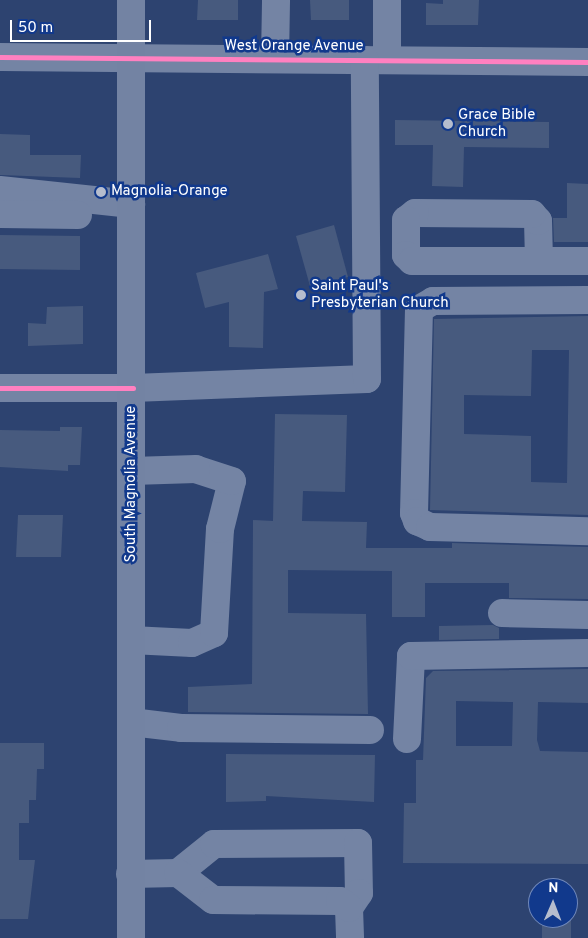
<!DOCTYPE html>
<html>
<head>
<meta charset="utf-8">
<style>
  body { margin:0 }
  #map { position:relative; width:588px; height:938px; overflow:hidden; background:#2d4370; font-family:Overpass,sans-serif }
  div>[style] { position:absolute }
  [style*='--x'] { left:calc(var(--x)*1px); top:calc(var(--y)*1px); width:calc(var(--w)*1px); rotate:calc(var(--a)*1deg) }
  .building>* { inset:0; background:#475a7e }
  .minor>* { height:28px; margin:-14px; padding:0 14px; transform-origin:14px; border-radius:14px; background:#7484a4 }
  .major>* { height:28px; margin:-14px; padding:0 14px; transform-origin:14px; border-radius:14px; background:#7383a3 }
  .cycleway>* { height:5px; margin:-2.5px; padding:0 2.5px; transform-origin:2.5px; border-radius:2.5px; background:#ff80c0 }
  .dots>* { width:14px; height:14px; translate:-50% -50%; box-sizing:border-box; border:2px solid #11398c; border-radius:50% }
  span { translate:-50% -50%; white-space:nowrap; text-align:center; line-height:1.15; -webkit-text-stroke:5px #11398c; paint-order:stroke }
  .street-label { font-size:15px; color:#fff }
  .poi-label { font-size:15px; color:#fff }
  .left { translate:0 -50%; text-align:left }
  .north { position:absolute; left:528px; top:878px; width:50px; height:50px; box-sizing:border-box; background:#11398c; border:1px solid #7088ba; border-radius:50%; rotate:1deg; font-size:14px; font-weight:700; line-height:20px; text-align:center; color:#fff }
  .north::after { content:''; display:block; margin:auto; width:18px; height:22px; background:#b6bdcd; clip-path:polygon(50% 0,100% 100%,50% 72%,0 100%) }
  .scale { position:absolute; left:10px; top:20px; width:141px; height:22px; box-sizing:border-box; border:2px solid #fff; border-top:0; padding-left:6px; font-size:15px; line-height:18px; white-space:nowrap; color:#fff; -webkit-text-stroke:4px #11398c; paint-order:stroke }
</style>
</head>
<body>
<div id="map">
  <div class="building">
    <i style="clip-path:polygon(198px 0,238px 0,238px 20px,197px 20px)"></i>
    <i style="clip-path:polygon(310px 0,349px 0,349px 20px,311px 20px)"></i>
    <i style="clip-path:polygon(443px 0,479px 0,478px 25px,426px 25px,426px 3px,443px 4px)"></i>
    <i style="clip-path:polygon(395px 120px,549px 122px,549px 148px,464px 147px,463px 187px,432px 186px,433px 145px,395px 145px)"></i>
    <i style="clip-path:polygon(0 134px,30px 135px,30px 155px,81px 155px,80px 178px,0 175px)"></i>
    <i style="clip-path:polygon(567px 183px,588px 184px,588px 242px,554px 242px,553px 218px,567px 218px)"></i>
    <i style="clip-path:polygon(334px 225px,348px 277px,310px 286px,296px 236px)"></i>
    <i style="clip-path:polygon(0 235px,80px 236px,80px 270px,0 269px)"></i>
    <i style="clip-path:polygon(268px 254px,278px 289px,264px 292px,263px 348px,229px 347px,229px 302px,205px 308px,196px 273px)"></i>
    <i style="clip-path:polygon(83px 306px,83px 344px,28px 346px,28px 323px,46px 324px,47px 307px)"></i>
    <i style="clip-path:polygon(evenodd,588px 316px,588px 515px,430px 510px,434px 319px,588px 316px,532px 350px,569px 350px,567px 483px,531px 482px,531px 436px,464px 434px,464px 395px,531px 396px,532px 350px)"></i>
    <i style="clip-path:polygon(275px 414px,347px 415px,345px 492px,303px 491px,302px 521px,367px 522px,366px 548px,452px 548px,452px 543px,588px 547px,588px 599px,509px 598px,509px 583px,425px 583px,425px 617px,392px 617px,392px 571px,288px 570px,288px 613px,366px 614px,368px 714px,188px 712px,188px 687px,252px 684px,253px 520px,273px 521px)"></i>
    <i style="clip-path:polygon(60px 427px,82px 427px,80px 465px,68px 465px,68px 471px,0 467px,0 430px,60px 431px)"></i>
    <i style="clip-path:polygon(18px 515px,63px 515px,61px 557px,16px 557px)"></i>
    <i style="clip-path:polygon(493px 625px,499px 628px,499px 639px,439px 640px,439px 626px)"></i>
    <i style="clip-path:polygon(evenodd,588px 669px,588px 703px,538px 702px,537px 740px,540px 751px,588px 752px,588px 864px,403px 863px,404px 803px,416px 803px,416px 760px,423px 760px,426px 678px,433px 671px,588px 669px,456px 701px,513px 702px,512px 746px,456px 746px,456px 701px)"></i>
    <i style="clip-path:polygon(0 743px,44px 743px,44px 769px,37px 769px,36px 800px,29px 800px,29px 823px,19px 823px,19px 860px,35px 860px,28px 919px,0 919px)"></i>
    <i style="clip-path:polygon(226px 754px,375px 755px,374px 802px,266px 796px,266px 801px,226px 802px)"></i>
    <i style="clip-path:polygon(542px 918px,571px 918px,571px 938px,542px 938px)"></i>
  </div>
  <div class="minor">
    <i style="--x:0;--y:57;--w:588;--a:0.49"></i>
    <i style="--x:275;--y:59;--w:59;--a:-89"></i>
    <i style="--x:387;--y:60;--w:60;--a:-90"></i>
    <i style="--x:0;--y:190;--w:132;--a:6.1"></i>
    <i style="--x:0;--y:214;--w:78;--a:0.7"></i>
    <i style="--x:539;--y:261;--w:40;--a:-91.4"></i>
    <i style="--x:538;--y:221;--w:9;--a:-131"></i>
    <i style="--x:532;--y:214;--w:117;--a:-179.5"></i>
    <i style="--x:415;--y:213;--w:11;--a:142"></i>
    <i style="--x:406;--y:220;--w:35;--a:90"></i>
    <i style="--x:406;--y:255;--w:8;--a:45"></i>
    <i style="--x:412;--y:261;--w:176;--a:0"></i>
    <i style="--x:588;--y:300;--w:155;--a:179.6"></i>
    <i style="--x:433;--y:301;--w:16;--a:150"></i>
    <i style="--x:419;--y:309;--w:204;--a:91.4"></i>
    <i style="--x:414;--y:513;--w:9;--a:69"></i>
    <i style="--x:417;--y:521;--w:14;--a:25"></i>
    <i style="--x:430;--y:527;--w:158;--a:1.5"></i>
    <i style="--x:0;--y:388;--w:133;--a:0"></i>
    <i style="--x:133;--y:388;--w:234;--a:-2.2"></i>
    <i style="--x:367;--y:379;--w:319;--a:-90.4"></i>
    <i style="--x:502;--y:613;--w:86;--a:1.3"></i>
    <i style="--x:131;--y:640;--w:61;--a:2.8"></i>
    <i style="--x:192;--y:643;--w:24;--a:-24"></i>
    <i style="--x:214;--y:633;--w:104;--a:-86.7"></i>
    <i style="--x:220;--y:529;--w:49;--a:-76"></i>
    <i style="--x:232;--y:481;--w:38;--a:-162"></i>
    <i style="--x:196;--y:469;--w:64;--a:178.2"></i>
    <i style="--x:131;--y:722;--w:50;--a:6.8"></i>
    <i style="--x:181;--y:728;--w:189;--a:0.6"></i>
    <i style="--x:407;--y:739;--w:83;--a:-87.2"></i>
    <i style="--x:411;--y:656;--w:177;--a:-1"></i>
    <i style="--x:178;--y:873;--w:46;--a:-38.9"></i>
    <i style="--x:214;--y:844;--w:144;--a:-0.4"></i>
    <i style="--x:358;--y:843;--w:50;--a:88.9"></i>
    <i style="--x:359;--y:893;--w:18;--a:124"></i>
    <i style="--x:349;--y:908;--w:30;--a:88"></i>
    <i style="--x:130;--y:874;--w:48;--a:-1.2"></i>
    <i style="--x:178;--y:873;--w:44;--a:37.6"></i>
    <i style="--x:213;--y:900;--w:127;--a:0.5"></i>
    <i style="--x:340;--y:901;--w:11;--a:38"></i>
  </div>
  <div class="major">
    <i style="--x:131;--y:0;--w:938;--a:90"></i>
  </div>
  <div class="cycleway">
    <i style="--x:0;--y:57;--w:588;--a:0.49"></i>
    <i style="--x:0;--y:388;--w:133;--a:0"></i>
  </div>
  <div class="dots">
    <i style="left:448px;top:124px;background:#b6bdcd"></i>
    <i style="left:101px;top:192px;background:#b6bdcd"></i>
    <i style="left:301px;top:295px;background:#b6bdcd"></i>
  </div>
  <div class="street-label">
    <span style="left:294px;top:47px">West Orange Avenue</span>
    <span style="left:132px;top:484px;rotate:-90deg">South Magnolia Avenue</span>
  </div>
  <div class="poi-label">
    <span class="left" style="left:458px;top:124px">Grace Bible<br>Church</span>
    <span class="left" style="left:111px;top:192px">Magnolia-Orange</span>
    <span class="left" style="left:311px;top:295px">Saint Paul's<br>Presbyterian Church</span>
  </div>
  <div class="north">N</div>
  <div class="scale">50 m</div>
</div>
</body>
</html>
